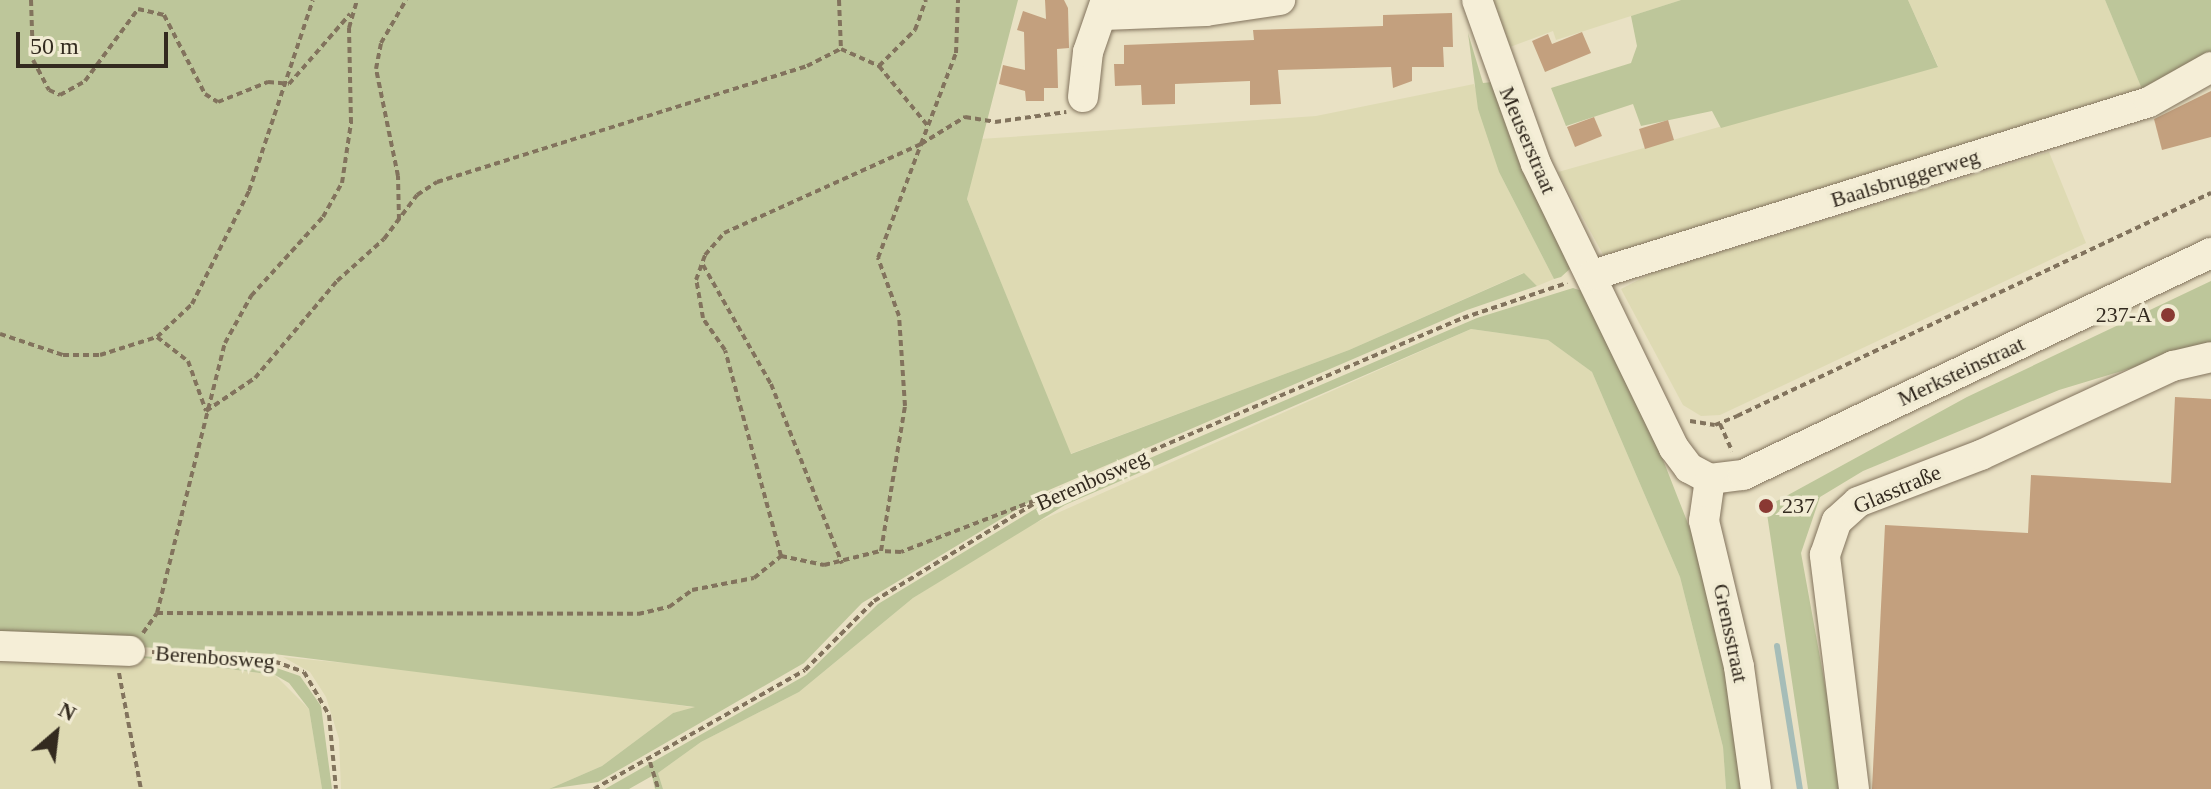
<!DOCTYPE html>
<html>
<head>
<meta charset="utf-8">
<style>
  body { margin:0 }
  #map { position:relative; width:2211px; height:789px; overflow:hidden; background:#e9e1c4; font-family:"Times New Roman",serif }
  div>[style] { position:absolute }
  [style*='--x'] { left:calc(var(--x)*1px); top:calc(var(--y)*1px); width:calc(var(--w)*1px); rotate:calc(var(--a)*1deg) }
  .farmland>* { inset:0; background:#dedab3 }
  .green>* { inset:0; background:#bdc69a }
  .stream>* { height:6px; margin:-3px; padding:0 3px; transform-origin:3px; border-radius:3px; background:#a6bdb8 }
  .building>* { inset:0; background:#c3a07e }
  .path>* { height:4px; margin-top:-2px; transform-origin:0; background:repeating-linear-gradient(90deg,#82735d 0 6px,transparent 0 10px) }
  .roads { filter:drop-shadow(0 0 2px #82735d) drop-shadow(0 0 2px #82735d) }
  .minor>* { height:30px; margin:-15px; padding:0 15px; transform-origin:15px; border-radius:15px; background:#f5eed7 }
  .dots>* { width:22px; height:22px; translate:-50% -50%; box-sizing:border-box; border:4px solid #f1ebd3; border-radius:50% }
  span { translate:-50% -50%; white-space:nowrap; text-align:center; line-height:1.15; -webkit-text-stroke:7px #f1ebd3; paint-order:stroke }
  .street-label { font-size:22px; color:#332a1f }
  .poi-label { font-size:22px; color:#332a1f }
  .right { translate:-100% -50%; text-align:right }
  .left { translate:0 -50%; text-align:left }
  .north { position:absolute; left:16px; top:693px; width:80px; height:80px; -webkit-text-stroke:6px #f1ebd3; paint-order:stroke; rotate:28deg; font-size:22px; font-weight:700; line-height:32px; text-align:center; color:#332a1f }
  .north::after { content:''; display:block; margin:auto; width:28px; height:36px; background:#332a1f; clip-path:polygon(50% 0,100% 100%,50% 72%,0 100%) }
  .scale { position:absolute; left:16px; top:32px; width:152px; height:36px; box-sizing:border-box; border:4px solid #332a1f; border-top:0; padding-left:10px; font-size:24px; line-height:28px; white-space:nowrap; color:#332a1f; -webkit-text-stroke:6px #f1ebd3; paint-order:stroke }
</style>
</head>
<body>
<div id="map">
  <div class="farmland">
    <i style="clip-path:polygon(1491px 0,1681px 0,1556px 40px,1553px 31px,1510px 47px)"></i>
    <i style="clip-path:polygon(1908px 0,2105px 0,2144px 94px,1606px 260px,1558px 172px,1938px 66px)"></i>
    <i style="clip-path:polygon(1474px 84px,1499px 172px,1554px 279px,1537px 286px,1523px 273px,1349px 350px,1070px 454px,967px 199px,980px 139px,1316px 116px)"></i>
    <i style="clip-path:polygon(2049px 152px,2086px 243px,1720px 415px,1701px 416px,1683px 405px,1621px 289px,1654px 272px)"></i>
    <i style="clip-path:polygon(1471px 329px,1548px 340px,1592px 372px,1680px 577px,1723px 747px,1726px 789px,663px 789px,658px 773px,701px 742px,799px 692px,913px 598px,1017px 531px)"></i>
    <i style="clip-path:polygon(0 655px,121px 655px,275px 675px,309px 709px,322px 789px,0 789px)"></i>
    <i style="clip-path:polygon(283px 657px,457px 674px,698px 708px,673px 713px,602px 766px,549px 789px,341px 789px,339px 739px,326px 697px,310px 672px)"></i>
  </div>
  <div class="green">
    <i style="clip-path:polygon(0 0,1018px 0,967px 199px,1071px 454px,1349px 350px,1524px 273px,1537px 286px,1467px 310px,1049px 490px,862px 603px,804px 663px,598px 782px,549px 789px,602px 766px,673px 713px,695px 707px,274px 654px,0 640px)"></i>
    <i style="clip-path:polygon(1681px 0,1908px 0,1938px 67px,1721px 128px,1712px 111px,1641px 126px,1633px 104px,1566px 126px,1551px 88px,1631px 63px,1637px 46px,1631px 16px)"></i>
    <i style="clip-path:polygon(2105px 0,2211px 0,2211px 58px,2144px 94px)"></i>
    <i style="clip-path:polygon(1468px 33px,1483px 83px,1492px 82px,1572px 267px,1561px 277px,1554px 279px,1499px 172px,1478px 109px)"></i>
    <i style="clip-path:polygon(2211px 281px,2211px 344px,2059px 390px,1863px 471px,1820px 497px,1801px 553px,1844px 789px,1808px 789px,1766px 507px,1967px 397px)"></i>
    <i style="clip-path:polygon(1573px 288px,1582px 291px,1656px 442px,1696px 544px,1713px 603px,1748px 789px,1726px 789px,1723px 747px,1680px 577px,1592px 372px,1548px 340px,1471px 329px,1065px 505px,913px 598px,799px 692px,701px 742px,658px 773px,663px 789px,655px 789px,652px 776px,629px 789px,605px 789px,806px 675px,878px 604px,1045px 503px,1477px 318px)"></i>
    <i style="clip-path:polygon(121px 655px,262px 663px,300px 676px,321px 706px,332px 789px,322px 789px,309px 709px,289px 683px,275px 675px)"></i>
  </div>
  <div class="stream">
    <i style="--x:1777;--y:646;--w:145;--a:80.9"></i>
  </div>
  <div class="building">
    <i style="clip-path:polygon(1045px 0,1064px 0,1068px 8px,1069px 48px,1057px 49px,1058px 88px,1044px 88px,1044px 101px,1026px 101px,1025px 91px,999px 84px,1003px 65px,1025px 70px,1024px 32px,1017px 30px,1023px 11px,1046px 19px)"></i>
    <i style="clip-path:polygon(1452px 13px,1453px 47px,1443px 47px,1444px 67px,1412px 67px,1412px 81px,1393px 88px,1391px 67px,1278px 70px,1281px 104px,1250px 105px,1250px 81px,1175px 84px,1175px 104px,1142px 105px,1141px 85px,1115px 86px,1114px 64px,1124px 64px,1124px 45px,1254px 40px,1253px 30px,1383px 26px,1383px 15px)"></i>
    <i style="clip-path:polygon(1582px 32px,1591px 53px,1545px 72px,1532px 41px,1548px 34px,1552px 44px)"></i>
    <i style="clip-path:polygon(2211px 91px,2211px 137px,2162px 150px,2154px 119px)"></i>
    <i style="clip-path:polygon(1594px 117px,1602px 136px,1575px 147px,1567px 127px)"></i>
    <i style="clip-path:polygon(1668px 120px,1674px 140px,1645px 149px,1639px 129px)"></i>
    <i style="clip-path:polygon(2175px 397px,2211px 399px,2211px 789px,1872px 789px,1885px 525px,2028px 533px,2031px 475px,2171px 483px)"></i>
  </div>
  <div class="path">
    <i style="--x:31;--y:0;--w:60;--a:88.1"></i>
    <i style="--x:33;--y:60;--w:34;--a:62"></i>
    <i style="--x:49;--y:90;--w:12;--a:24"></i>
    <i style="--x:60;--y:95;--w:29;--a:-29"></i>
    <i style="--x:85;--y:81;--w:89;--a:-53.6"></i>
    <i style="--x:138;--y:9;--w:27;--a:13"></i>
    <i style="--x:164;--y:15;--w:89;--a:62.6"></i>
    <i style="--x:205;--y:94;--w:15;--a:32"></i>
    <i style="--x:218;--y:102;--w:54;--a:-21.8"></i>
    <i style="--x:268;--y:82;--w:21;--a:5"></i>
    <i style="--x:289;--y:84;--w:93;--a:-48.9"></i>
    <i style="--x:839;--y:0;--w:49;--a:87.7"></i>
    <i style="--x:879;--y:66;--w:77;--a:50.8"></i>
    <i style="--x:399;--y:220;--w:44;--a:-91.3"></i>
    <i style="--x:398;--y:176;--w:109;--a:-101.6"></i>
    <i style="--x:376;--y:69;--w:26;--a:-79"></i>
    <i style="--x:381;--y:43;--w:50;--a:-59.8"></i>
    <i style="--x:703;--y:265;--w:137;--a:60.3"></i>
    <i style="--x:771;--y:384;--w:193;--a:68.4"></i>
    <i style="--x:0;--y:334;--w:66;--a:18.4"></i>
    <i style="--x:63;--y:355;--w:37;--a:0"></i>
    <i style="--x:100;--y:355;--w:60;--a:-17.5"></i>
    <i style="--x:157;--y:337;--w:48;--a:-43.3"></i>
    <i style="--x:192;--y:304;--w:127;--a:-63.2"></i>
    <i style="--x:249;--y:191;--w:201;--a:-71.5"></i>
    <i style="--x:157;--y:337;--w:39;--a:38"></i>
    <i style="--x:188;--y:361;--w:53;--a:70.2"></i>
    <i style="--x:206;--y:411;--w:59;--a:-34"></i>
    <i style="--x:255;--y:378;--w:127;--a:-49.8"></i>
    <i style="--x:337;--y:281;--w:63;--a:-41.8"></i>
    <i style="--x:384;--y:239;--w:55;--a:-53.1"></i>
    <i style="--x:417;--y:195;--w:24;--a:-33"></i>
    <i style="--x:437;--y:182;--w:388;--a:-17.4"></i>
    <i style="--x:807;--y:66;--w:38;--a:-27"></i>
    <i style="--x:841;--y:49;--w:42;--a:24.1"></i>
    <i style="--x:879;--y:66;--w:51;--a:-45"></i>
    <i style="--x:915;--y:30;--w:32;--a:-70"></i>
    <i style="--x:1690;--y:421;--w:25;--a:9"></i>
    <i style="--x:1715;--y:425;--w:24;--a:-22"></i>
    <i style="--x:1737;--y:416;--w:524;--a:-25.2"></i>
    <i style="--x:1720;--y:424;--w:30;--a:66"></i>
    <i style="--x:1044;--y:497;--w:153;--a:159"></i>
    <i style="--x:901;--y:552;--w:20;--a:-177"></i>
    <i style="--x:881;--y:551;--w:147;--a:-80.6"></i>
    <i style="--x:905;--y:406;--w:90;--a:-93.8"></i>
    <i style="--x:899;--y:316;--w:62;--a:-109.9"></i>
    <i style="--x:878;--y:258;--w:122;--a:-69.3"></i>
    <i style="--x:921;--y:144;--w:52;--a:-31.5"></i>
    <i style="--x:965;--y:117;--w:30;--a:9"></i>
    <i style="--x:995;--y:122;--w:72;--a:-8"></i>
    <i style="--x:781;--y:556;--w:213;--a:-105.2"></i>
    <i style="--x:725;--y:350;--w:39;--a:-125"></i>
    <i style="--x:703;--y:318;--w:39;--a:-100"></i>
    <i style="--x:696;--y:280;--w:27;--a:-70"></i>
    <i style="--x:705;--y:255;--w:29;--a:-49"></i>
    <i style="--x:724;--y:233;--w:216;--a:-24.3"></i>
    <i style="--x:921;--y:144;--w:97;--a:-69"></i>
    <i style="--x:956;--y:53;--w:53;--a:-87.8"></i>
    <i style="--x:157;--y:613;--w:481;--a:0.1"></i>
    <i style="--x:638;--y:614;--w:32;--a:-13"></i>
    <i style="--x:669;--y:607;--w:29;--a:-36"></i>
    <i style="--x:692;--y:590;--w:63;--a:-11"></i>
    <i style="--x:754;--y:578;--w:35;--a:-39"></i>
    <i style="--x:781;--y:556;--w:44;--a:11.8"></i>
    <i style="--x:824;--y:565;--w:58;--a:-14"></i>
    <i style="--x:143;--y:633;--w:24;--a:-55"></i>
    <i style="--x:157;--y:613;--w:278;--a:-75.9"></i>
    <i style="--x:225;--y:343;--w:54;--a:-61"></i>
    <i style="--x:251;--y:296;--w:107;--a:-47.7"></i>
    <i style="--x:323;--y:217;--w:39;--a:-61"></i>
    <i style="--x:342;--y:183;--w:61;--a:-81.5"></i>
    <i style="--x:351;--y:123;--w:95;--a:-91.2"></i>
    <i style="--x:349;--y:28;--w:29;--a:-74"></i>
    <i style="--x:152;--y:652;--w:113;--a:3"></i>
    <i style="--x:265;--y:658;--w:41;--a:19.7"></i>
    <i style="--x:304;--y:672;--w:50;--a:59.8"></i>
    <i style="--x:329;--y:715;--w:74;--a:84.6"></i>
    <i style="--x:119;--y:673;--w:118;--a:79.3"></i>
    <i style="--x:650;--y:762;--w:28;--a:73"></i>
    <i style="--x:594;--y:789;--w:242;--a:-29.4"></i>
    <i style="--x:805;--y:670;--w:98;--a:-45"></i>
    <i style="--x:874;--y:601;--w:206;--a:-31.3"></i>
    <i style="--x:1050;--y:494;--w:449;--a:-23.1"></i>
    <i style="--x:1463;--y:318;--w:110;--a:-18.6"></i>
  </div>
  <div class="roads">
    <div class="minor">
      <i style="--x:1477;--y:0;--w:174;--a:70.2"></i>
      <i style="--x:1536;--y:164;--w:316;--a:64.1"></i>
      <i style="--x:1674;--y:448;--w:25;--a:53"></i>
      <i style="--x:1689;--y:468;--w:24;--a:28"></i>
      <i style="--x:1710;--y:479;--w:33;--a:-7"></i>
      <i style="--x:1743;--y:475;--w:518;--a:-25.38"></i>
      <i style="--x:1104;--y:15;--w:102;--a:-2.2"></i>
      <i style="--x:1206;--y:11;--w:75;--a:-8.5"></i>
      <i style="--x:1083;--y:97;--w:45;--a:-83.7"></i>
      <i style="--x:1088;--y:52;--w:55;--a:-70.9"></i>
      <i style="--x:1593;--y:275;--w:582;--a:-17.28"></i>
      <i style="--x:2149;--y:102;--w:71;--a:-29.4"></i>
      <i style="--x:1710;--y:479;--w:42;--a:98.1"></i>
      <i style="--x:1704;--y:521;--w:150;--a:76.5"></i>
      <i style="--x:1739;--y:667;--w:123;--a:82.1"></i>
      <i style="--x:0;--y:646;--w:130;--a:2.2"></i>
      <i style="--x:1854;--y:789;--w:236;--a:-97.1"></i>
      <i style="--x:1825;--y:555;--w:36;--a:-71"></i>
      <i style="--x:1837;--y:521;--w:28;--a:-42"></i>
      <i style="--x:1858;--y:502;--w:132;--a:-20.9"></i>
      <i style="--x:1981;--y:455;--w:212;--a:-24.9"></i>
      <i style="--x:2173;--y:366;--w:39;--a:-13"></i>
    </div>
  </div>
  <div class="dots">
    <i style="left:2168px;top:315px;background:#8a3933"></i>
    <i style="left:1766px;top:506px;background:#8a3933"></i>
  </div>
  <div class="street-label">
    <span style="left:1528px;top:140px;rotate:67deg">Meuserstraat</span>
    <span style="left:1905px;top:178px;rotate:-17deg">Baalsbruggerweg</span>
    <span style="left:1961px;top:371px;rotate:-25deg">Merksteinstraat</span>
    <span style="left:1092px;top:480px;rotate:-24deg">Berenbosweg</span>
    <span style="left:1897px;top:489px;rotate:-23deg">Glasstraße</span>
    <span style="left:1731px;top:633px;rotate:78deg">Grensstraat</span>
    <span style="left:215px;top:657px;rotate:4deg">Berenbosweg</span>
  </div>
  <div class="poi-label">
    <span class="right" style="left:2152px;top:315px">237-A</span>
    <span class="left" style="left:1782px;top:506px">237</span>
  </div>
  <div class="north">N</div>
  <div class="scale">50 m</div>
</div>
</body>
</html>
